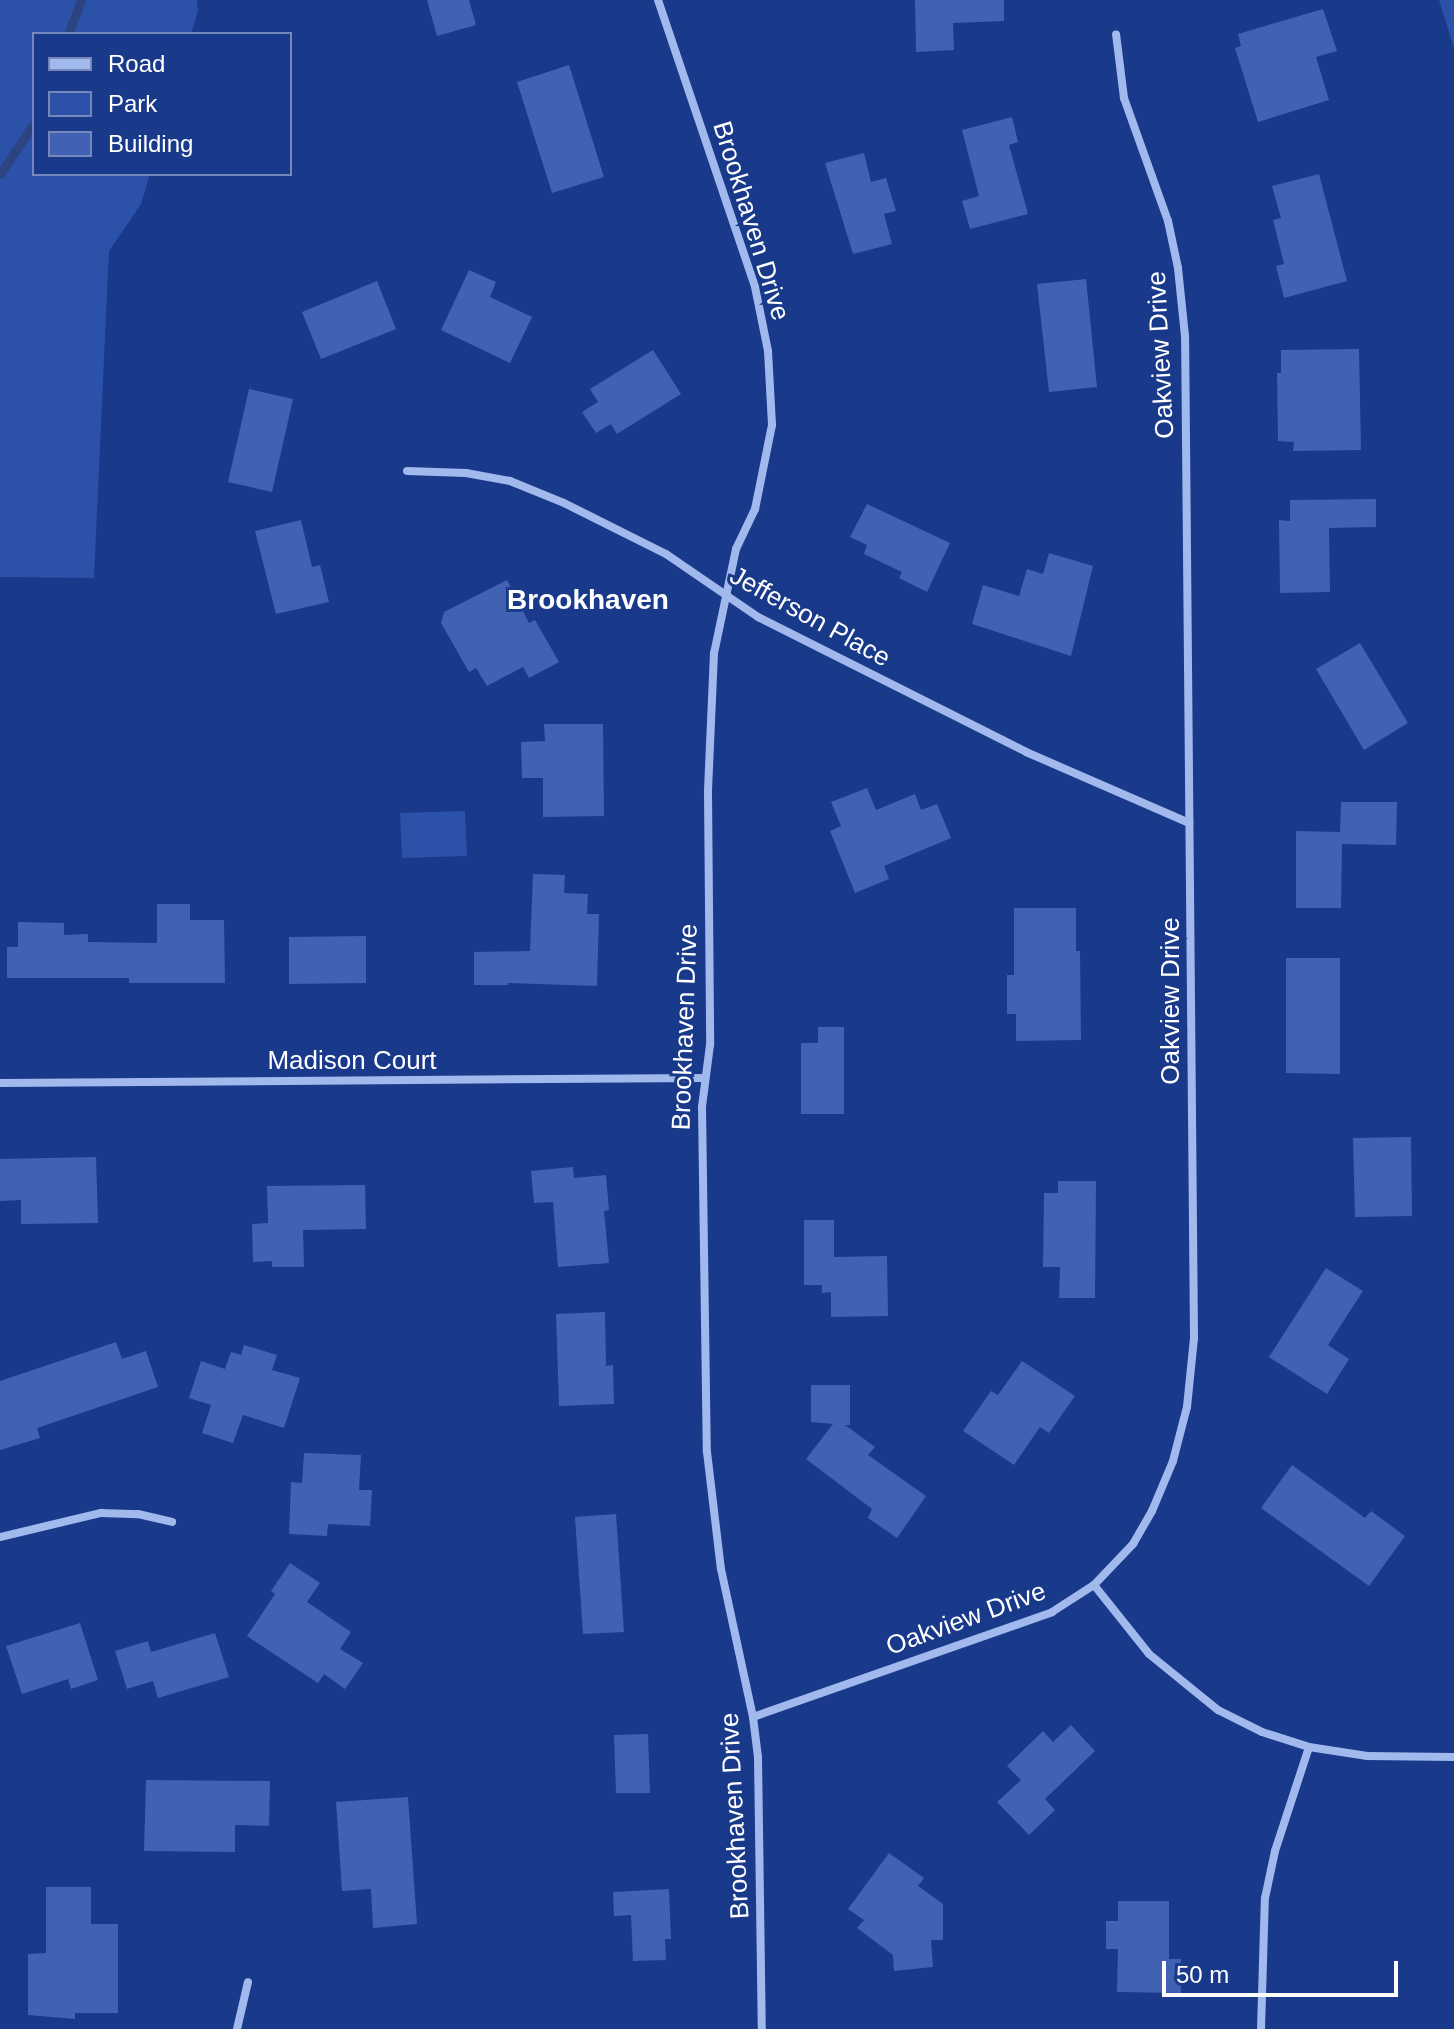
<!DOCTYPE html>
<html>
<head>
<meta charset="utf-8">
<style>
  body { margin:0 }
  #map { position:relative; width:1454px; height:2029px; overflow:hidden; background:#19398a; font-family:Arial,sans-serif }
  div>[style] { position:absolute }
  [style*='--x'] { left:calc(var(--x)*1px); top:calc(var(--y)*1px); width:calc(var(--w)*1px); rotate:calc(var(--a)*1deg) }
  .green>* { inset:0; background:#2c51a8 }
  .stream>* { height:9px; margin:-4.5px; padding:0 4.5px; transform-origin:4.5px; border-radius:4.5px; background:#2c4481 }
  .building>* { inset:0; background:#4162b2 }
  .minor>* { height:8px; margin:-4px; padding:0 4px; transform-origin:4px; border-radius:4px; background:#a2b9ed }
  span { translate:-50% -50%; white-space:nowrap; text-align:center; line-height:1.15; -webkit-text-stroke:6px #19398a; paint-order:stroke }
  .street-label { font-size:26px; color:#fff }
  .neighbourhood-label { font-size:28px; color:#fff; font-weight:700 }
  .legend { position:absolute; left:32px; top:32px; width:260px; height:144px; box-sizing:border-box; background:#19398a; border:2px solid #7588b9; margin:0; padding:10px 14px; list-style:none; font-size:24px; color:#fff }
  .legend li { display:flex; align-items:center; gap:16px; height:40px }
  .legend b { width:40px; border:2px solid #7588b9 }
  .scale { position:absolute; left:1162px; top:1961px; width:236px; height:36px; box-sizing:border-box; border:4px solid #fff; border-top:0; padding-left:10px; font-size:24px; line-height:28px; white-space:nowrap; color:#fff; -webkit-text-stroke:6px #19398a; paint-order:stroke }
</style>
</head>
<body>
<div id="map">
  <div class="green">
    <i style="clip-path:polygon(0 0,197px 0,198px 11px,191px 34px,34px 34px,34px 174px,150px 174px,141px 204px,109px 251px,94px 578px,0 577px)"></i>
    <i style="clip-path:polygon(1439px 0,1454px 0,1454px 48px)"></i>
    <i style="clip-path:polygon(465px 811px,467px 856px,402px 858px,400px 813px)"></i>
  </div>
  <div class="stream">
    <i style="--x:68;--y:34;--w:36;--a:-69"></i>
    <i style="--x:0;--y:174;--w:61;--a:-56.3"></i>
  </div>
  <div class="building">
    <i style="clip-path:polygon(427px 0,469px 0,476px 25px,437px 36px)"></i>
    <i style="clip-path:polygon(915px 0,1004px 0,1004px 21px,953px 23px,954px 50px,916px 52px)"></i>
    <i style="clip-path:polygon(1323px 9px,1337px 51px,1316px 57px,1329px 100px,1258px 122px,1235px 48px,1241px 46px,1238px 34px)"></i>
    <i style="clip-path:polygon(569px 65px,604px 177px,552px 193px,517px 82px)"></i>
    <i style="clip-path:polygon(1012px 117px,1018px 142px,1009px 145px,1028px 214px,970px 229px,962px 201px,979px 196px,962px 130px)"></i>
    <i style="clip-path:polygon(864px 153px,871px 182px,886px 178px,896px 211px,884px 214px,892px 244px,853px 254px,825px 163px)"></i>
    <i style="clip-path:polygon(1319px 174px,1347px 281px,1284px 298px,1276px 266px,1284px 264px,1273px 220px,1281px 218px,1272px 186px)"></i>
    <i style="clip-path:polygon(469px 270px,496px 282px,490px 297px,532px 317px,510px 363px,441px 330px)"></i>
    <i style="clip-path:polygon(1086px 279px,1097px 387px,1049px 392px,1037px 284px)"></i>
    <i style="clip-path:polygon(377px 281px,396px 329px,321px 359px,302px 312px)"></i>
    <i style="clip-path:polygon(1359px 349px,1361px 450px,1293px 451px,1294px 442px,1278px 441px,1277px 373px,1281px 373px,1281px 350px)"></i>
    <i style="clip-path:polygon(653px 350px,681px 394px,617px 434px,611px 424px,596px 433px,582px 412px,598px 402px,590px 389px)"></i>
    <i style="clip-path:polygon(249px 389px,293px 399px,272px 492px,228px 482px)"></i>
    <i style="clip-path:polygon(1376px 499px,1376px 527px,1329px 528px,1330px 592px,1280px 593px,1279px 520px,1290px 521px,1290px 500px)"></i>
    <i style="clip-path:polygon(867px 504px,950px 543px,927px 592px,899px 578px,902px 572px,864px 554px,867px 545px,850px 537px)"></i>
    <i style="clip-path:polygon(301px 520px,312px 567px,320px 565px,329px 602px,276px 614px,255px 531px)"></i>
    <i style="clip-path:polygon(1049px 553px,1093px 566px,1071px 656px,972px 624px,983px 585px,1019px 596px,1027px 569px,1043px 574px)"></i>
    <i style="clip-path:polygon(507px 580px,529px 623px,535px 620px,559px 662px,529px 678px,523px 667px,487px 686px,476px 668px,469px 672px,441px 623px,444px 612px)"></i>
    <i style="clip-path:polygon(1360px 643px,1408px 723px,1364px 750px,1316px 669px)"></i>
    <i style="clip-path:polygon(544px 724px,603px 724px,604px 816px,543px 817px,543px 778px,522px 778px,521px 742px,545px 741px)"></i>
    <i style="clip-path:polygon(867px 788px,876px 810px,915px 794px,921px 810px,937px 804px,951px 838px,884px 866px,889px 879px,855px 893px,830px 831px,841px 826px,831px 802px)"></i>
    <i style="clip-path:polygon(1341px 802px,1397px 802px,1396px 845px,1342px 844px,1341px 908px,1296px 908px,1296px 831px,1340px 832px)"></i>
    <i style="clip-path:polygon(533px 874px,565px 875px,564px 893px,588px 894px,587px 914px,599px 914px,597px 986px,508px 983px,508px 985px,474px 985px,474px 952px,530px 951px)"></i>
    <i style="clip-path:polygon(157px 904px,190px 904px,190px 920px,224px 920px,225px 983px,129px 983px,129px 978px,7px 978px,7px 947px,18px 947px,18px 922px,64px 923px,64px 935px,88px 934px,88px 942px,157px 943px)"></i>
    <i style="clip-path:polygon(1014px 908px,1076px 908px,1076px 951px,1080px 951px,1081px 1040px,1016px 1041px,1016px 1014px,1007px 1014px,1007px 975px,1014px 975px)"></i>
    <i style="clip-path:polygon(366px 936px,366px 983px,289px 984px,289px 937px)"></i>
    <i style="clip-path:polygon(1286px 958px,1340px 958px,1340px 1074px,1286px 1073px)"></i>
    <i style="clip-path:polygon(818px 1027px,844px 1027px,844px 1114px,801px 1114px,801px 1043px,818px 1043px)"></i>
    <i style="clip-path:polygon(1411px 1137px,1412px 1216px,1355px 1217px,1353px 1138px)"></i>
    <i style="clip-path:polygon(96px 1157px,98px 1223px,21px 1224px,21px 1200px,0 1201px,0 1159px)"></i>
    <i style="clip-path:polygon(573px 1167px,574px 1178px,606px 1175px,609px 1210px,604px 1211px,609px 1263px,558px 1267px,553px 1202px,534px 1203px,531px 1171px)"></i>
    <i style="clip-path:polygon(1058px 1181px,1096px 1181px,1095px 1298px,1059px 1298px,1060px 1267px,1043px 1267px,1044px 1193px,1058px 1193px)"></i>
    <i style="clip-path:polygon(365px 1185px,366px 1229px,303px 1230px,304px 1267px,272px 1267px,272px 1261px,253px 1262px,252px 1224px,268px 1223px,267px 1186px)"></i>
    <i style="clip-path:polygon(804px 1220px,834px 1220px,834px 1257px,887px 1256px,888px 1316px,831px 1317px,831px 1292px,822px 1293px,822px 1285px,804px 1285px)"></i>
    <i style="clip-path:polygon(1326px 1268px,1363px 1291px,1328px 1345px,1349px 1359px,1327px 1394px,1269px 1357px)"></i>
    <i style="clip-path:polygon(605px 1312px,606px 1366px,613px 1365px,614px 1404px,559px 1406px,556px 1314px)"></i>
    <i style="clip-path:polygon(116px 1342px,122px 1359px,146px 1351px,158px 1387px,37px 1428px,40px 1438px,0 1450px,0 1381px)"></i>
    <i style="clip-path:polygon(244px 1345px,277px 1355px,272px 1370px,300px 1378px,284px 1428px,243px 1415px,233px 1443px,202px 1433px,211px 1405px,189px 1398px,201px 1361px,225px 1369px,231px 1352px,241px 1355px)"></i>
    <i style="clip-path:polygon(1022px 1361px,1075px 1396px,1049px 1433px,1040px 1427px,1014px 1465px,963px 1431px,991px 1391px,998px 1395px)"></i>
    <i style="clip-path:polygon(811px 1385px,850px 1385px,850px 1425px,845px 1425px,875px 1447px,868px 1455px,926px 1496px,897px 1538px,868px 1518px,872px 1509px,806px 1459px,833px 1424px,811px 1422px)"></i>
    <i style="clip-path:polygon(304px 1453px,361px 1455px,359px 1490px,372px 1490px,370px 1526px,328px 1524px,327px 1536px,289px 1534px,291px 1482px,302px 1483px)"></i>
    <i style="clip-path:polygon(1292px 1465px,1365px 1518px,1371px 1511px,1405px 1536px,1369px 1586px,1261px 1508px)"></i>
    <i style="clip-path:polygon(616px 1514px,624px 1632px,583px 1634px,575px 1517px)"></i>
    <i style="clip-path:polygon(290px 1563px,320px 1583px,307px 1602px,351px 1632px,340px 1649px,363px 1663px,345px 1689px,324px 1674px,318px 1683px,247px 1636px,275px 1594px,271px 1591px)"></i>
    <i style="clip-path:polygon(80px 1623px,98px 1680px,71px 1689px,68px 1679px,22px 1694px,6px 1646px)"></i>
    <i style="clip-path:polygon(215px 1633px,229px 1677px,158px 1698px,153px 1681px,127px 1689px,115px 1651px,148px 1641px,151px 1652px)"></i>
    <i style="clip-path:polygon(1071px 1725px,1095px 1751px,1045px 1799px,1055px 1810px,1029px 1835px,997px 1802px,1021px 1780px,1007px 1766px,1043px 1731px,1053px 1742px)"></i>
    <i style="clip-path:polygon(648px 1734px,650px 1793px,616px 1793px,614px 1735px)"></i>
    <i style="clip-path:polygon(146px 1780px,270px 1781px,269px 1826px,235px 1825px,235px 1852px,144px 1851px)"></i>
    <i style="clip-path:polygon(408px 1797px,417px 1924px,373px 1928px,371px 1889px,342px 1891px,336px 1802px)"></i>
    <i style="clip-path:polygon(889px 1853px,924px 1878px,918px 1886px,943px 1904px,943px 1940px,931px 1940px,933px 1967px,894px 1971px,893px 1955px,857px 1928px,864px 1920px,848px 1909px)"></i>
    <i style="clip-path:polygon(46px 1887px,91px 1887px,91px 1924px,118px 1924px,118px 2013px,75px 2013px,75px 2019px,28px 2015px,28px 1954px,46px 1953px)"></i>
    <i style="clip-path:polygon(669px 1889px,671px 1939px,665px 1939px,666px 1960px,633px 1961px,631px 1915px,614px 1916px,613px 1892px)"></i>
    <i style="clip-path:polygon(1118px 1901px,1169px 1901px,1169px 1959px,1181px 1959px,1181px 1993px,1117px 1992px,1118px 1949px,1106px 1949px,1106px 1921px,1118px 1921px)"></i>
  </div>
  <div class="minor">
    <i style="--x:658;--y:0;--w:303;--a:71.3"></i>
    <i style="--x:755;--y:287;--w:65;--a:78.5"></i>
    <i style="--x:768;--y:351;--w:74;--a:86.9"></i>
    <i style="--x:772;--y:425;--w:86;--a:101.4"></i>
    <i style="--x:755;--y:509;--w:44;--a:115.4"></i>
    <i style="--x:736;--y:549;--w:106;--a:101.9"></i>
    <i style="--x:714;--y:653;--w:139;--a:92.5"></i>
    <i style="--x:708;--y:792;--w:253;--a:89.5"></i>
    <i style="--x:710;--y:1045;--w:63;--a:97.4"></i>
    <i style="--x:702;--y:1107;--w:345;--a:89.2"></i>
    <i style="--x:707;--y:1452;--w:118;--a:83.2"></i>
    <i style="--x:721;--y:1569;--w:151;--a:77.8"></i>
    <i style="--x:753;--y:1717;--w:40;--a:82.9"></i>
    <i style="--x:758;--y:1757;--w:272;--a:89.2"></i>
    <i style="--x:407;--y:471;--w:59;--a:1.9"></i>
    <i style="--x:466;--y:473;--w:45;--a:10.3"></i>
    <i style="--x:510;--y:481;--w:58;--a:22.2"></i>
    <i style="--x:564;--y:503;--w:114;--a:26.6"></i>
    <i style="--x:666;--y:554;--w:112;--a:34.4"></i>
    <i style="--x:758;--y:617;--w:300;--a:26.7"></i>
    <i style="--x:1026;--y:752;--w:178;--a:23.5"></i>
    <i style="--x:0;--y:1083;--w:705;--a:-0.41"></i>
    <i style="--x:0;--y:1537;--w:104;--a:-13.4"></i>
    <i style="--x:101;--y:1513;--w:37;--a:2"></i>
    <i style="--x:138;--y:1514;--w:35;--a:13"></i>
    <i style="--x:1094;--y:1585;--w:88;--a:51.4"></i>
    <i style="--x:1149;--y:1654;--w:89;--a:39.1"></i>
    <i style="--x:1218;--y:1710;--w:49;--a:26.6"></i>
    <i style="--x:1262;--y:1732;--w:49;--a:17.7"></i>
    <i style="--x:1309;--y:1747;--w:59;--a:8.8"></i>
    <i style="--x:1367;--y:1756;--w:87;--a:0.7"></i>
    <i style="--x:753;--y:1717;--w:317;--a:-19.3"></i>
    <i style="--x:1052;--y:1612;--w:50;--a:-32.7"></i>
    <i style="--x:1094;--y:1585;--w:57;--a:-46.4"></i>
    <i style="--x:1133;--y:1544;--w:38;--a:-60"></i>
    <i style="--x:1152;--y:1511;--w:54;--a:-67.2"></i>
    <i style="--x:1173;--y:1461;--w:56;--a:-75.5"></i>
    <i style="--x:1187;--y:1407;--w:69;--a:-84.2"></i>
    <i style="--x:1194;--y:1338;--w:1002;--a:-90.51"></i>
    <i style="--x:1185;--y:336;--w:68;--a:-95.9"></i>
    <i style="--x:1178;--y:268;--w:48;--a:-102"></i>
    <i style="--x:1168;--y:221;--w:131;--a:-109.7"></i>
    <i style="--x:1124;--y:98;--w:64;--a:-97.1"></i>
    <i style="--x:237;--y:2029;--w:48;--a:-76.8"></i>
    <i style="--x:1261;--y:2029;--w:131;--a:-88.3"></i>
    <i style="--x:1265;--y:1898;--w:48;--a:-78"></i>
    <i style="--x:1275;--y:1851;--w:109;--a:-71.9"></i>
  </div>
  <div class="street-label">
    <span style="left:751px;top:221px;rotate:73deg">Brookhaven Drive</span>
    <span style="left:1161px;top:355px;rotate:-93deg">Oakview Drive</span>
    <span style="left:810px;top:617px;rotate:29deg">Jefferson Place</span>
    <span style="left:1171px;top:1001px;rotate:-90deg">Oakview Drive</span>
    <span style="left:685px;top:1027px;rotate:-88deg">Brookhaven Drive</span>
    <span style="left:352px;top:1061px">Madison Court</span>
    <span style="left:966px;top:1619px;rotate:-20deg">Oakview Drive</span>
    <span style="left:735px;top:1816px;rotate:-93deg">Brookhaven Drive</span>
  </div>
  <div class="neighbourhood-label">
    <span style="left:588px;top:600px">Brookhaven</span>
  </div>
  <ul class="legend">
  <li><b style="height:10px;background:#a2b9ed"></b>Road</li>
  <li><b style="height:22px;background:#2c51a8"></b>Park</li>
  <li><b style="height:22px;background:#4162b2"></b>Building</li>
  </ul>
  <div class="scale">50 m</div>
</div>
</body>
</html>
